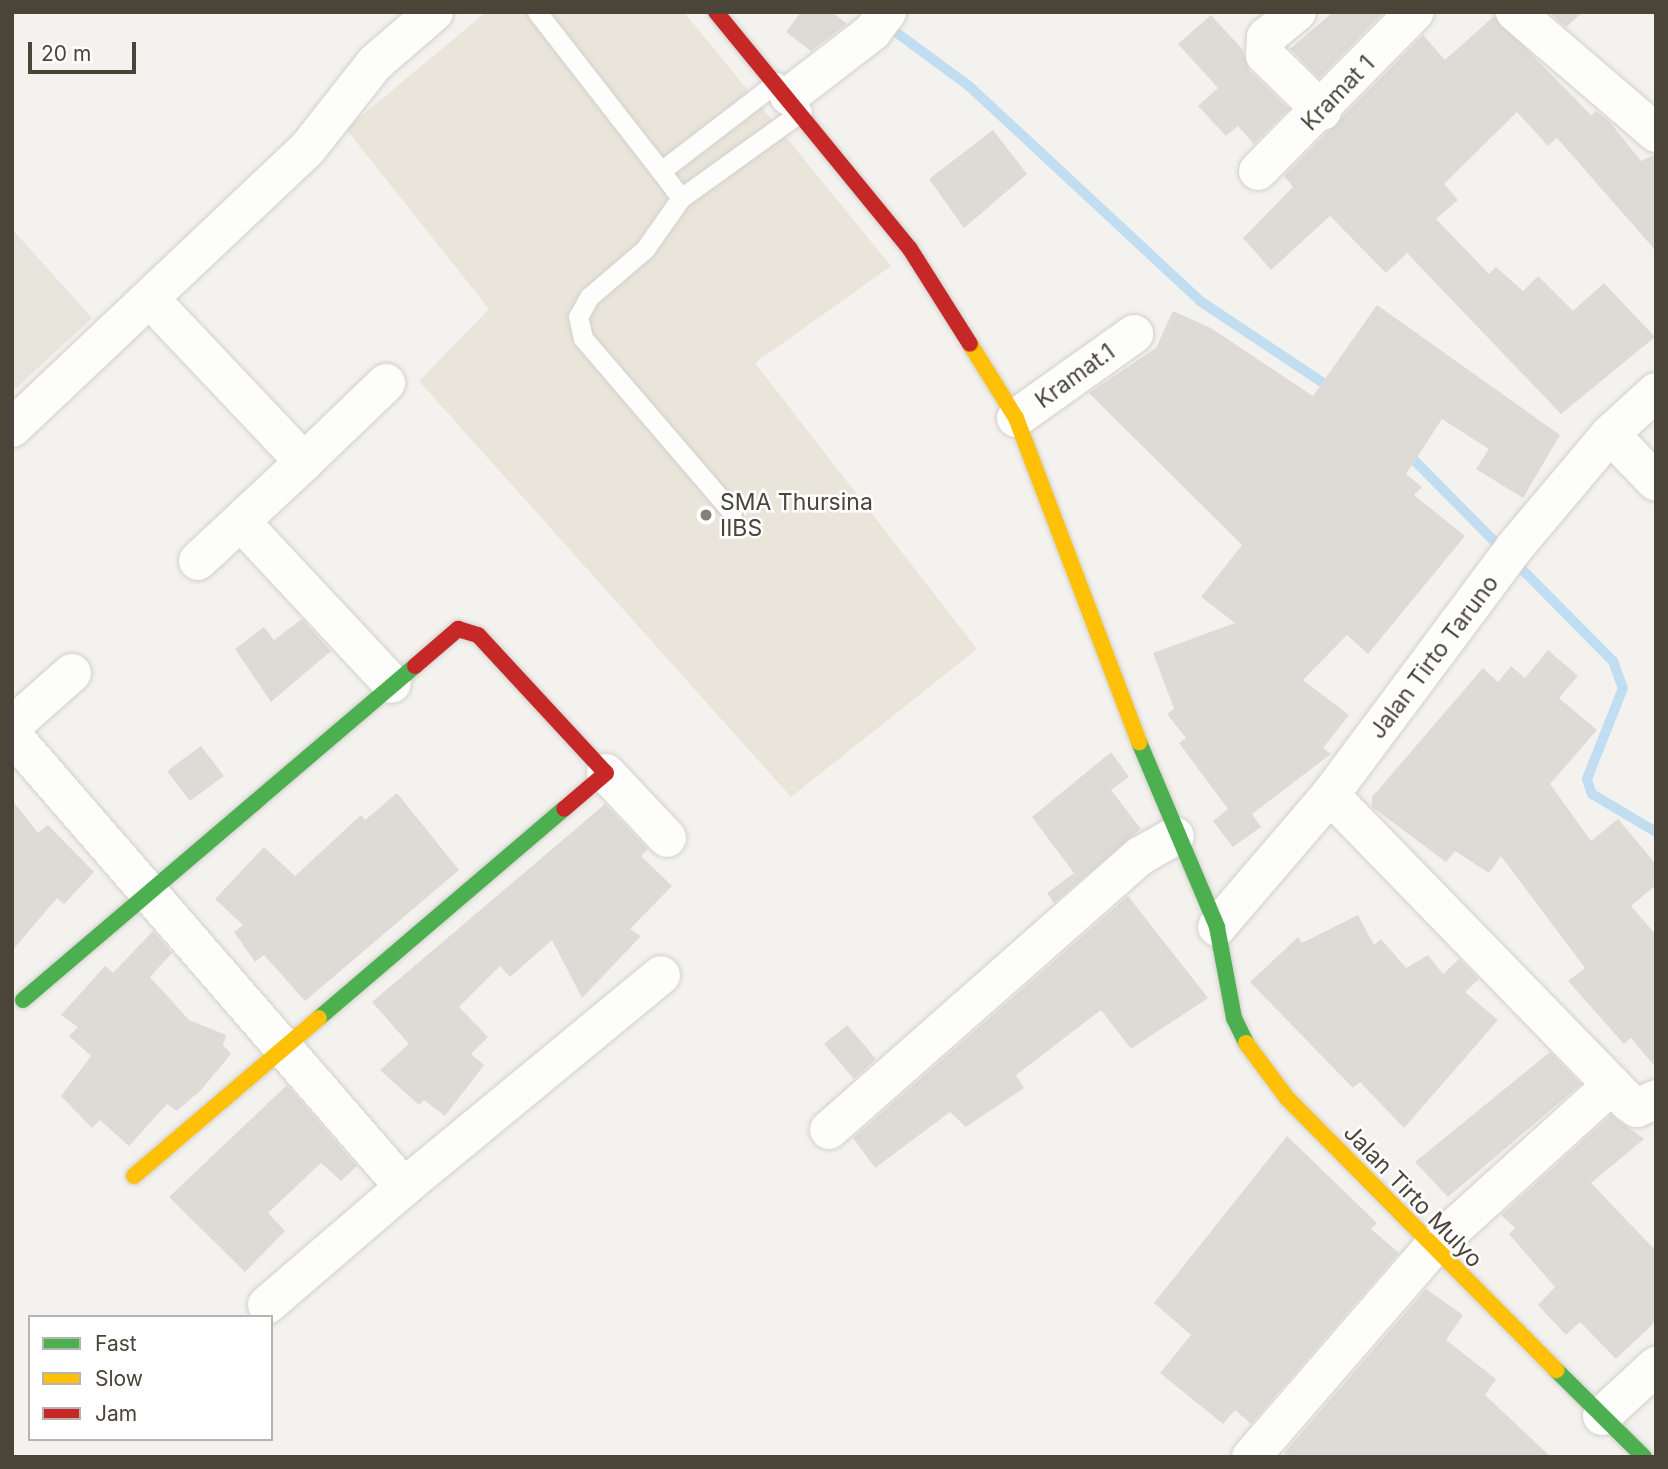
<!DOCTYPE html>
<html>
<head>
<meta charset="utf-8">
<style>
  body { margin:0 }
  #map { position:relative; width:1668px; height:1469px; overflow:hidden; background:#f4f2ee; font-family:Inter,sans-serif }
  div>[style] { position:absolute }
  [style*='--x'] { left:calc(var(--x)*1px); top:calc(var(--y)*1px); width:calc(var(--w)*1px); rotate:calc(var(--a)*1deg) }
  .residential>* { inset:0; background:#e7e4dc }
  .education>* { inset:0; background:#eae5da }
  .stream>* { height:10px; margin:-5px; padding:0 5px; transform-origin:5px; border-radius:5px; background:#c0ddf1 }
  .building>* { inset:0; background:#dedbd6 }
  .roads { filter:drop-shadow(0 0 2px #d2d0cb) drop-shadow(0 0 2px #d2d0cb) }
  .lane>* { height:19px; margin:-9.5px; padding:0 9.5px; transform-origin:9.5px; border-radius:9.5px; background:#fdfdfc }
  .street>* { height:38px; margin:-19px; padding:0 19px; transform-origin:19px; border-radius:19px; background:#fdfdfc }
  .fast>* { height:16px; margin:-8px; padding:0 8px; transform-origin:8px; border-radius:8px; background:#4caf50 }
  .slow>* { height:16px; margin:-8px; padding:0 8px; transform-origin:8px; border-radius:8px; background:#ffc107 }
  .jam>* { height:16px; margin:-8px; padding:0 8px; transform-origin:8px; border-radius:8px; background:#c62828 }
  .dots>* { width:19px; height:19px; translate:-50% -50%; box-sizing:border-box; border:4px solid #fff; border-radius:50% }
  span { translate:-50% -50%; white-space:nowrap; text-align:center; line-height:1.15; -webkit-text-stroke:5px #fff; paint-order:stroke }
  .street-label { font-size:23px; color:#4b4439 }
  .poi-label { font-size:23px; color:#4b4439 }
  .left { translate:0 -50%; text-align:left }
  .frame { position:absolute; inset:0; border:14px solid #4b4439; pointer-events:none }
  .legend { position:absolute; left:28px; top:1315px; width:245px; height:126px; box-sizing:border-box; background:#fff; border:2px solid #b7b4b0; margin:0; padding:9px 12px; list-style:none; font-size:21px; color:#4b4439 }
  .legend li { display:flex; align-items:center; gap:14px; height:35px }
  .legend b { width:35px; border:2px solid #b7b4b0 }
  .scale { position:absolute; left:28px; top:42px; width:108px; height:32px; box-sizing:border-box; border:4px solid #4b4439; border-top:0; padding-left:9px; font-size:21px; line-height:24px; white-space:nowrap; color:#4b4439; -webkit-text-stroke:5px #fff; paint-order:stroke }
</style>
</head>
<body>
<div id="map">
  <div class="residential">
    <i style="clip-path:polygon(12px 229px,92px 318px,12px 392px)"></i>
  </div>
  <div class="education">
    <i style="clip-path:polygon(486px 12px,684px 12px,891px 266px,755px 363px,977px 649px,791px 797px,419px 381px,489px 309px,346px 129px)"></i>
  </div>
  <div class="stream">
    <i style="--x:893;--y:30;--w:94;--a:36.4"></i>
    <i style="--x:969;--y:86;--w:316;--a:42.9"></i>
    <i style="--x:1200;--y:301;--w:161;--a:33.6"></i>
    <i style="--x:1405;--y:451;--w:296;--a:45.3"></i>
    <i style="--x:1613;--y:661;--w:29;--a:70"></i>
    <i style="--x:1623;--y:688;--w:98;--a:111.6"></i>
    <i style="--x:1587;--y:779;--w:16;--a:72"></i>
    <i style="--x:1592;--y:794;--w:74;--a:30.7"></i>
  </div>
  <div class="building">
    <i style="clip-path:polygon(801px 12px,832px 12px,847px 24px,811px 51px,786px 32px)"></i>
    <i style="clip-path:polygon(1333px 12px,1384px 12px,1319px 78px,1290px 49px)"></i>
    <i style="clip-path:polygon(1549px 12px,1583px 12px,1566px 27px)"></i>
    <i style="clip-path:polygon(1211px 15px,1243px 50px,1249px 70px,1289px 109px,1254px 144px,1238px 126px,1226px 136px,1198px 106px,1218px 88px,1178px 44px)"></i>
    <i style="clip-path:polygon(1494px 16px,1591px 115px,1596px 111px,1608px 120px,1641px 161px,1656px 154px,1656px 251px,1557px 138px,1548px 146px,1517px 112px,1444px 184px,1458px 200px,1436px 219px,1489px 274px,1496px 267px,1523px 291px,1538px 276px,1573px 311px,1604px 283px,1655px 337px,1561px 414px,1407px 253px,1386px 273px,1330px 216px,1271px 270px,1243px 238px,1293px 187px,1284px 176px,1423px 35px,1445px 60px)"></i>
    <i style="clip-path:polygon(993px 130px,1027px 174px,964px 228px,929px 179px)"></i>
    <i style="clip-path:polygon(1377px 305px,1560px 435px,1523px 498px,1476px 469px,1489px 449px,1442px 419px,1406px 474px,1422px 487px,1414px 495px,1465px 536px,1368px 654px,1347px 635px,1303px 680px,1349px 715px,1323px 748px,1331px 754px,1252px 814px,1261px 827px,1233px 847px,1213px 821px,1228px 809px,1179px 743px,1186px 738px,1167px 714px,1174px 709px,1153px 653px,1235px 623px,1201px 597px,1242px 545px,1089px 393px,1156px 348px,1173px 311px,1211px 328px,1313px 396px)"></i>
    <i style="clip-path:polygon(302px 619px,331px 651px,271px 702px,235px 649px,264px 627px,274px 640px)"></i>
    <i style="clip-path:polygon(1548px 650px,1578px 676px,1559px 698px,1597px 730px,1550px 784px,1591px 841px,1618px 819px,1656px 864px,1656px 885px,1631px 906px,1656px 935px,1656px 1068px,1631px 1038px,1624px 1044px,1568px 981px,1585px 968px,1501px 856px,1489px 873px,1455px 851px,1446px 862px,1372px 807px,1372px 797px,1483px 668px,1498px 682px,1511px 666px,1525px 678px)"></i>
    <i style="clip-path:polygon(201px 746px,224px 776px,190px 801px,167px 771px)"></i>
    <i style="clip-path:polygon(1111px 752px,1129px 777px,1111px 790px,1141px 829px,1054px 903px,1047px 893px,1074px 873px,1032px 817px)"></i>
    <i style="clip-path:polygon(397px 793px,459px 870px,305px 1001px,264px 955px,255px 962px,234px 932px,243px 925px,215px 899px,264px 847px,295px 876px,361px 815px,365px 820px)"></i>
    <i style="clip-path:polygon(12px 800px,38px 833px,48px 825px,94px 872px,64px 904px,57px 898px,12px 951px)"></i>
    <i style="clip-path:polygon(605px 804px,648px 849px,641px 856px,672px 886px,630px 929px,641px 936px,582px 998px,552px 940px,510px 977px,500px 966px,459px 1007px,488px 1037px,471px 1054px,484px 1065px,445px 1116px,424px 1100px,419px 1105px,380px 1070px,409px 1044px,372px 1002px)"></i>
    <i style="clip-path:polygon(1128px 896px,1208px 998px,1131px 1049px,1101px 1010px,1016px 1075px,1024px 1088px,966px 1127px,950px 1112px,875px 1168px,853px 1138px)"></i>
    <i style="clip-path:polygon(1358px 915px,1374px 945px,1381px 939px,1406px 968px,1428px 955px,1443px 974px,1459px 959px,1479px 979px,1465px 992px,1498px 1020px,1404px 1128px,1360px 1082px,1353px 1088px,1250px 982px,1298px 937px,1302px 943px)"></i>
    <i style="clip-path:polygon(153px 931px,172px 953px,150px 977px,189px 1020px,226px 1035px,223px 1045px,231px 1054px,201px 1090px,177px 1111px,167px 1104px,129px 1146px,100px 1120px,92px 1128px,61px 1096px,91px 1056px,69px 1036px,78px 1027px,61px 1015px,105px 966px,113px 973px)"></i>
    <i style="clip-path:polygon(847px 1025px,876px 1059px,854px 1079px,824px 1044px)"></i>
    <i style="clip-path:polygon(1550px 1052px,1581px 1084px,1448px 1197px,1415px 1162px)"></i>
    <i style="clip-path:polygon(287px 1085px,357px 1166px,341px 1181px,321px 1163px,268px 1213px,285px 1231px,245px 1272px,169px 1197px)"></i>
    <i style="clip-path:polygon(1611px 1115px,1644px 1139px,1591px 1183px,1656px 1251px,1656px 1321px,1616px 1359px,1580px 1322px,1566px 1335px,1538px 1305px,1555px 1287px,1509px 1234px,1515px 1228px,1501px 1215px)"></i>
    <i style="clip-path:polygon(1287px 1136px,1377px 1223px,1371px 1229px,1399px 1253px,1251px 1424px,1235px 1410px,1223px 1424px,1160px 1373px,1191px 1335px,1154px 1303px)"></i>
    <i style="clip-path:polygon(1426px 1289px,1463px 1315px,1446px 1340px,1496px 1379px,1485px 1395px,1551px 1457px,1288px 1457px,1284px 1453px)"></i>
  </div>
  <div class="roads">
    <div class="lane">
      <i style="--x:537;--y:12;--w:202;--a:52.1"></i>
      <i style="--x:681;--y:198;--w:149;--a:-35.7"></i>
      <i style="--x:732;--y:512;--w:229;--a:-130.6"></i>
      <i style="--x:583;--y:338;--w:22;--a:-103"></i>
      <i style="--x:578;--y:317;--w:23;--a:-61"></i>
      <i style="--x:589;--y:297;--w:74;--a:-40.6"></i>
      <i style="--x:645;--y:249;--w:62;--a:-54.8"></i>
      <i style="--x:681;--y:198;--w:34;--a:-127"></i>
      <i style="--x:661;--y:171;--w:146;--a:-37.5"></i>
    </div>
    <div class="street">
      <i style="--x:1297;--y:12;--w:40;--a:141"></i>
      <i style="--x:1266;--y:37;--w:18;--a:93"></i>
      <i style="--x:1265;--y:55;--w:80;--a:44.5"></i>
      <i style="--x:1515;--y:12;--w:186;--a:40.6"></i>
      <i style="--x:789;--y:96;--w:105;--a:-37.6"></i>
      <i style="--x:872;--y:32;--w:25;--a:-53"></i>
      <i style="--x:1258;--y:171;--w:223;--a:-45.4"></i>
      <i style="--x:151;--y:300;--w:223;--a:46.6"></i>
      <i style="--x:304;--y:462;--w:145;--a:137"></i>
      <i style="--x:1016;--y:418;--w:145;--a:-35.4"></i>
      <i style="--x:12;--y:428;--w:407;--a:-43.4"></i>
      <i style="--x:308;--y:148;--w:108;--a:-51.8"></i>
      <i style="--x:375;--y:63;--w:78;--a:-40.8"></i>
      <i style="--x:1610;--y:434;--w:66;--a:46.2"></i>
      <i style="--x:304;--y:462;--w:114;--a:-43.9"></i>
      <i style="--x:241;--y:522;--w:221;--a:47"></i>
      <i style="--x:12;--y:726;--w:80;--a:-41.5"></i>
      <i style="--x:12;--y:735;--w:598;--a:49.07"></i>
      <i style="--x:404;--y:1187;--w:333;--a:-39.5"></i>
      <i style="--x:606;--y:773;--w:89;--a:46.8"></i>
      <i style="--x:1330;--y:795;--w:429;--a:45.8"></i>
      <i style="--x:1629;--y:1102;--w:10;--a:37"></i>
      <i style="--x:1637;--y:1108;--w:21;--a:-25"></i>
      <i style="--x:1217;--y:927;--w:174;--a:-49.4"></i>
      <i style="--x:1330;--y:795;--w:308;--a:-53.3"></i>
      <i style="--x:1514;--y:548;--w:149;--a:-49.9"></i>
      <i style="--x:1610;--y:434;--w:62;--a:-42.4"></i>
      <i style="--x:829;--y:1130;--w:414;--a:-41.4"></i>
      <i style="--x:1140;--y:856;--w:40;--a:-29.7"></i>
      <i style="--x:267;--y:1305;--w:181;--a:-40.7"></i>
      <i style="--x:1602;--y:1416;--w:74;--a:-42.8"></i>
      <i style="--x:1251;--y:1457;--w:276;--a:-49.1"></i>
      <i style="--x:1432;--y:1248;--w:243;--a:-42.2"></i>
    </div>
    <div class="fast">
      <i style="--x:1139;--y:742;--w:201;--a:67.1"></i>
      <i style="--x:1217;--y:927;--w:93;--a:79.4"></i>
      <i style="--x:1234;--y:1018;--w:28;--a:64"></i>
      <i style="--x:23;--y:1000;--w:515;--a:-40.43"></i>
      <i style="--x:319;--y:1018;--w:322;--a:-40.5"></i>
      <i style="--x:1556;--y:1370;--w:124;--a:44.7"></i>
    </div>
    <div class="slow">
      <i style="--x:970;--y:344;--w:87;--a:58.1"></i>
      <i style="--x:1016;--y:418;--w:347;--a:69.2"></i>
      <i style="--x:1246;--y:1043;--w:69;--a:53.3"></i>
      <i style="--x:1287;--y:1098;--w:383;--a:45.3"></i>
      <i style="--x:134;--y:1176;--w:243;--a:-40.5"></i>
    </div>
    <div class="jam">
      <i style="--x:716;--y:12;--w:306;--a:50.7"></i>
      <i style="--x:910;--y:249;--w:112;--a:57.7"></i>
      <i style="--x:415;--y:666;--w:57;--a:-40.7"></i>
      <i style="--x:458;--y:629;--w:21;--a:17"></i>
      <i style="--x:478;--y:635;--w:188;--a:47.2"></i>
      <i style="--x:606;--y:773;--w:55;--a:139.4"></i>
    </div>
  </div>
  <div class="dots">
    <i style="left:706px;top:515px;background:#868178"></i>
  </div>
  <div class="street-label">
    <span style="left:1338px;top:93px;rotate:-46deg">Kramat 1</span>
    <span style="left:1075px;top:376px;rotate:-36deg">Kramat.1</span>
    <span style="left:1434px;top:657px;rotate:-53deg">Jalan Tirto Taruno</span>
    <span style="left:1413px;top:1196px;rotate:46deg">Jalan Tirto Mulyo</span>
  </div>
  <div class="poi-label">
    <span class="left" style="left:720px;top:515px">SMA Thursina<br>IIBS</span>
  </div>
  <div class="frame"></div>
  <ul class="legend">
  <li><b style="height:9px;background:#4caf50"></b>Fast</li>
  <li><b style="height:9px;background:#ffc107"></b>Slow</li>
  <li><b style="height:9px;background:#c62828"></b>Jam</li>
  </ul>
  <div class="scale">20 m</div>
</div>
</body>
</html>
